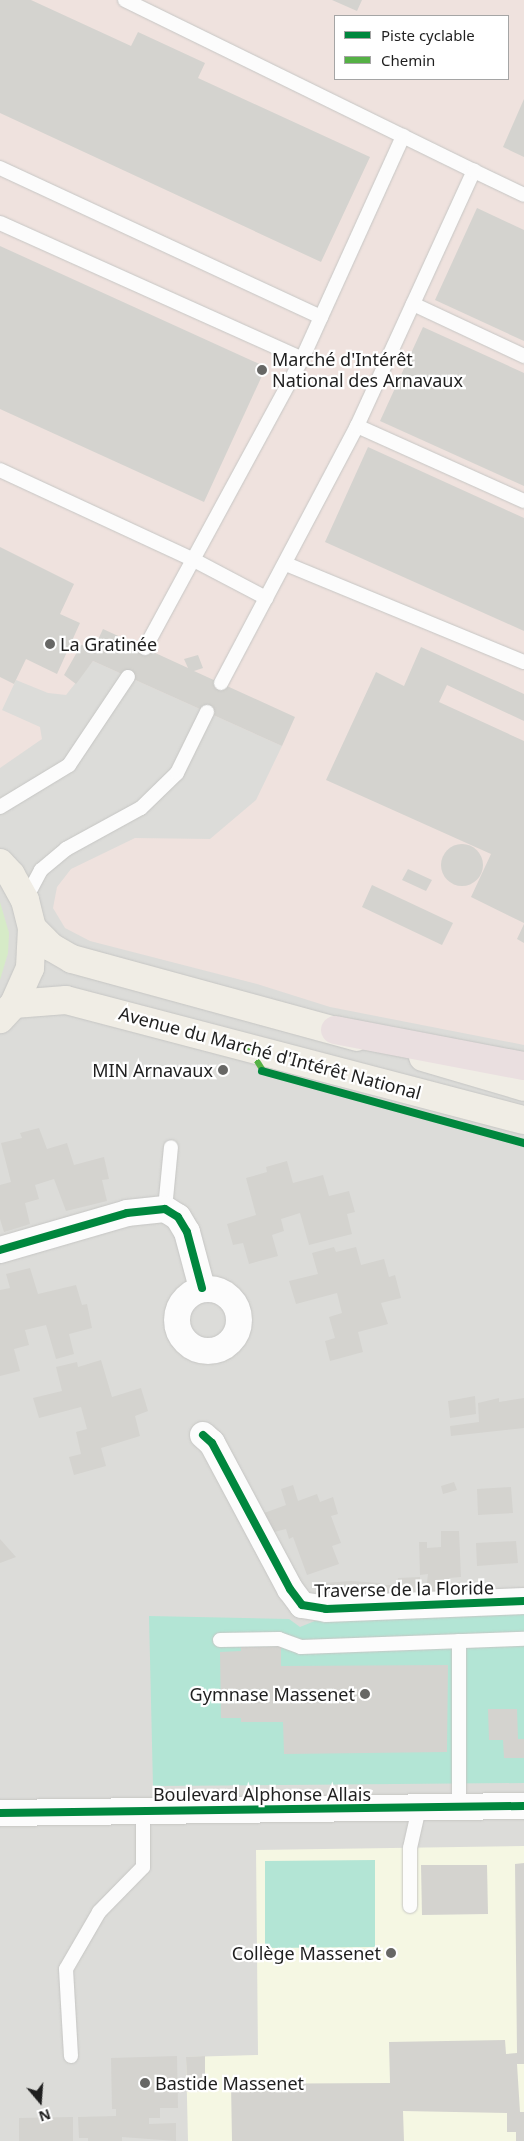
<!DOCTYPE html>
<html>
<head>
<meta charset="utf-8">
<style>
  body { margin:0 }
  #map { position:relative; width:524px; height:2141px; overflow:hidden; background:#edede8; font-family:"Noto Sans",sans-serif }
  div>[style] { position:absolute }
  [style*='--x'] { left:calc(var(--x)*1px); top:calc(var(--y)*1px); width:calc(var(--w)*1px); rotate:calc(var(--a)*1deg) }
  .residential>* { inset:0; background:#dcdcd9 }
  .commercial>* { inset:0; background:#efe2de }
  .education>* { inset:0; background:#f5f7e3 }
  .grass>* { inset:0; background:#d6ebc7 }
  .pitch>* { inset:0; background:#b3e5d5 }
  .building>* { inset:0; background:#d4d3cf }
  .round { border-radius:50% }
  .roads { filter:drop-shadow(0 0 1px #c6c6c4) drop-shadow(0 0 1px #c6c6c4) }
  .lane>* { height:14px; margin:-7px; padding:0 7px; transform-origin:7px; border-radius:7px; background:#fcfcfc }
  .street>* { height:26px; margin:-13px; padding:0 13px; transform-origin:13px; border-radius:13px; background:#fcfcfc }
  .street>.ring { margin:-13px; padding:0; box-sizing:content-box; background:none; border:26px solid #fcfcfc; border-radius:50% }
  .primary>* { height:28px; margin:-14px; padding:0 14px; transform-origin:14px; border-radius:14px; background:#f0ede5 }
  .highway>* { height:28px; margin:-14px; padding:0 14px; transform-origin:14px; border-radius:14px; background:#eadfe0 }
  .quiet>* { height:6px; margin-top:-3px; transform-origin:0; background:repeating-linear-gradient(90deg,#55b145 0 12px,transparent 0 18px) }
  .cycleway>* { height:8px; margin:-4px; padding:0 4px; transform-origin:4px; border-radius:4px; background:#00873e }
  .dots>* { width:14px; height:14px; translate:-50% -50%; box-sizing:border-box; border:2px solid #fff; border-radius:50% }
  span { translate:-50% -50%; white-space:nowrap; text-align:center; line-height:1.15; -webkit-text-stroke:4.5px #fff; paint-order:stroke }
  .poi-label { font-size:18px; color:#1f1f1f }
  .left { translate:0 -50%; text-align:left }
  .right { translate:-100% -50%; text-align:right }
  .street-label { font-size:18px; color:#1f1f1f }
  .legend { position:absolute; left:334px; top:15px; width:175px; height:65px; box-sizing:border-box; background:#fff; border:1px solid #a5a5a5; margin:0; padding:6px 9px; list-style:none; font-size:15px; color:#1f1f1f }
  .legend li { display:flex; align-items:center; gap:10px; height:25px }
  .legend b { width:25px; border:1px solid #a5a5a5 }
  .north { position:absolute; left:15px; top:2076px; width:50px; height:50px; -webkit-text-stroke:4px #fff; paint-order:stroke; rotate:162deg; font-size:14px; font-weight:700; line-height:20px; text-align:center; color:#1f1f1f }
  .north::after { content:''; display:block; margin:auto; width:18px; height:22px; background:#1f1f1f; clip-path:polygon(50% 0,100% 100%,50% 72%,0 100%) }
</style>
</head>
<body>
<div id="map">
  <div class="residential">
    <i style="clip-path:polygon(evenodd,0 0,524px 0,524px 2141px,0 2141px,0 0,335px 16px,508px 16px,508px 79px,335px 79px,335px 16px)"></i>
  </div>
  <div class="commercial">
    <i style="clip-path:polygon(evenodd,0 0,524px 0,524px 1045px,330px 1007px,257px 984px,90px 941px,65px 928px,53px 908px,57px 887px,71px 869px,135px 838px,210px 839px,256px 800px,282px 746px,93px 661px,66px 695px,48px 693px,16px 680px,2px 710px,40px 727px,42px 739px,0 768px,0 0,335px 16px,508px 16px,508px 79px,335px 79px,335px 16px)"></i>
  </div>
  <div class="education">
    <i style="clip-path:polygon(524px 1846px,524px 2141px,188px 2141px,186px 2057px,258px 2055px,256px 1850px)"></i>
  </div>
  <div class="grass">
    <i style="clip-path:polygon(0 902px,9px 933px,8px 953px,0 980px)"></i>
  </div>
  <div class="pitch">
    <i style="clip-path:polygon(524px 1607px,524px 1783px,153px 1786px,149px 1616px,289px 1619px,300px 1627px,327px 1616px)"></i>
    <i style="clip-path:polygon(375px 1860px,375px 1947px,265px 1948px,265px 1861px)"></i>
  </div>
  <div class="building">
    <i style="clip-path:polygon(0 0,31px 0,131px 46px,138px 32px,205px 63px,198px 78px,370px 157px,321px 262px,0 113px)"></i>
    <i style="clip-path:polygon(332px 0,362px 0,357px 11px)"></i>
    <i style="clip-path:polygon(524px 99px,524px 157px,503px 147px)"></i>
    <i style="clip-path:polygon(477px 208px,524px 230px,524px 341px,435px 300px)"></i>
    <i style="clip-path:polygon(0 246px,266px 367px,204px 502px,0 409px)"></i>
    <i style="clip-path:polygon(423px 327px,524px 373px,524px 486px,380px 421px)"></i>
    <i style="clip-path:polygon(368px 447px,524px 518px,524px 631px,325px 542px)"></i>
    <i style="clip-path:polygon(0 547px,74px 584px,60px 614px,80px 623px,57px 674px,26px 659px,14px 684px,0 677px)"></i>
    <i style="clip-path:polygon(103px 629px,188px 668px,184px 659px,198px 655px,203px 668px,194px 671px,295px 717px,282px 746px,93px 661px,76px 684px,64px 675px,81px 645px,94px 648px)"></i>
    <i style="clip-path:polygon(421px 647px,524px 694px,524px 721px,447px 685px,439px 702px,524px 741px,524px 923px,471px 897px,491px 854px,326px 780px,376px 672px,404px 686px)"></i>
    <i class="round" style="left:441px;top:844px;width:42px;height:42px"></i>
    <i style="clip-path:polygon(408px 869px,432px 880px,426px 891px,402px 880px)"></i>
    <i style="clip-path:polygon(372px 885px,453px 923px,442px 945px,362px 907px)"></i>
    <i style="clip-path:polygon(524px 924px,524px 943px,517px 939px)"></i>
    <i style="clip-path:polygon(39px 1128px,47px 1149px,67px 1143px,74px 1165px,104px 1157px,109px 1179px,102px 1180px,107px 1201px,66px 1211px,54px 1179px,35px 1185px,39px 1199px,25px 1203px,30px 1224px,4px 1232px,0 1219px,0 1185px,11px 1182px,1px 1143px,22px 1138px,20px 1133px)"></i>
    <i style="clip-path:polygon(287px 1161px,293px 1183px,323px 1175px,329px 1196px,349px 1191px,355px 1212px,347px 1214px,352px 1234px,309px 1245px,300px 1213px,281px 1219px,284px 1231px,272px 1235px,278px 1256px,249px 1264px,243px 1243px,233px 1245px,227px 1224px,256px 1215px,246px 1178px,267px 1172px,266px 1167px)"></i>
    <i style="clip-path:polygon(334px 1247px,336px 1252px,356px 1247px,361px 1265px,384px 1259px,389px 1277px,395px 1275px,401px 1298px,381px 1303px,388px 1324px,358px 1332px,363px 1352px,330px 1361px,325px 1341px,335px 1338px,329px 1317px,342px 1313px,337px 1293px,296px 1304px,289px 1281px,318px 1274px,312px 1253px)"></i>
    <i style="clip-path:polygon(30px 1268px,38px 1294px,76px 1285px,82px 1305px,87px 1304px,92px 1328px,69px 1334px,74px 1354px,56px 1359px,46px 1325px,25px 1330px,29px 1345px,14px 1349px,20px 1371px,0 1376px,0 1290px,10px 1288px,6px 1274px)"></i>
    <i style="clip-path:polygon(101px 1360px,112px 1397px,141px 1388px,148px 1411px,135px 1416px,140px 1436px,101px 1448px,106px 1466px,74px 1475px,69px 1457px,81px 1454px,76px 1432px,87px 1429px,81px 1407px,39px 1418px,33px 1398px,62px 1391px,56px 1367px,77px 1362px,78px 1367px)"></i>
    <i style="clip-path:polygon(475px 1396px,476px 1414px,450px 1418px,448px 1401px)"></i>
    <i style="clip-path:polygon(499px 1398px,499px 1402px,524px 1398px,524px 1428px,451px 1436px,450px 1426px,479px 1422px,478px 1403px)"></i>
    <i style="clip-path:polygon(454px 1482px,457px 1490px,443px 1494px,441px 1486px)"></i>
    <i style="clip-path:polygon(293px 1485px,298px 1501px,317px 1494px,320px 1502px,333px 1497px,338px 1514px,331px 1516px,341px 1543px,332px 1546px,339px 1564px,307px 1575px,293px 1537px,289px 1539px,286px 1529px,270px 1533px,256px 1516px,286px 1505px,281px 1489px)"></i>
    <i style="clip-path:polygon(511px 1487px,513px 1513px,478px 1515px,477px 1489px)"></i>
    <i style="clip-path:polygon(441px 1531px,459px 1531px,461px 1577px,449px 1578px,450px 1583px,461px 1582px,463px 1597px,425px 1598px,428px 1574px,420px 1575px,419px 1542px,427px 1542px,427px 1548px,441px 1547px)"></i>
    <i style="clip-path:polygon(0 1539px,16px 1557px,0 1563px)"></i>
    <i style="clip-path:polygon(516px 1541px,518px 1563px,477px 1566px,476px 1543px)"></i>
    <i style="clip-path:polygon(420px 1577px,420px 1598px,383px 1601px,383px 1585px,397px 1585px,398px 1578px)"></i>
    <i style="clip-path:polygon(351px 1581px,380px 1583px,381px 1601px,326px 1604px,324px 1583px)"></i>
    <i style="clip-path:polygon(281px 1646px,281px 1666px,448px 1665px,447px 1752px,284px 1754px,283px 1722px,241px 1722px,241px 1718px,221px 1718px,220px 1652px,241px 1651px,241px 1647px)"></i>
    <i style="clip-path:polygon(488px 1709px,517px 1709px,518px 1739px,524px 1739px,524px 1758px,504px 1758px,503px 1740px,489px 1740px)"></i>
    <i style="clip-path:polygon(524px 1863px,524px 2064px,517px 2064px,520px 2112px,524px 2112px,524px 2141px,516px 2141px,516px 2132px,507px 2132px,507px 2113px,403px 2111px,404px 2141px,232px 2141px,231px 2084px,390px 2083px,389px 2042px,505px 2040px,506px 2054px,517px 2053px,515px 1864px)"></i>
    <i style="clip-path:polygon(421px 1865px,487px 1865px,488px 1914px,422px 1915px)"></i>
    <i style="clip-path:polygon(177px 2056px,178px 2108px,160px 2108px,160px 2118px,149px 2118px,149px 2124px,176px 2123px,176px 2141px,122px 2137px,122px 2141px,88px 2141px,88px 2138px,79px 2138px,78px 2117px,116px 2116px,116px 2109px,112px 2109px,111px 2058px)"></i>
    <i style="clip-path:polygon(205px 2056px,205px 2091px,187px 2092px,186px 2057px)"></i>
    <i style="clip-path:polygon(73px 2117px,73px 2141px,19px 2141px,19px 2118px)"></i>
  </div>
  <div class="roads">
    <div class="lane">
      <i style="--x:125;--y:0;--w:389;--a:26.1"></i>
      <i style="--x:0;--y:168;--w:354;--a:24.9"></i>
      <i style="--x:0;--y:223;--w:331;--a:24.2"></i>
      <i style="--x:302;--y:359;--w:329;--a:118.5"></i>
      <i style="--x:413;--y:304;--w:123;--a:25.1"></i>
      <i style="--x:302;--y:359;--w:245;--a:-65.6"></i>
      <i style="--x:357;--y:426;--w:183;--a:24.2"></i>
      <i style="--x:0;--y:470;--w:212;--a:24.9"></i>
      <i style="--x:192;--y:559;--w:84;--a:27.8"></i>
      <i style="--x:286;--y:564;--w:257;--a:22.4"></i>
      <i style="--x:221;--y:683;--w:291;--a:-62.1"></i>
      <i style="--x:357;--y:426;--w:281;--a:-65.4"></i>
      <i style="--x:474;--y:171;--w:55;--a:25.6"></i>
      <i style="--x:0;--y:807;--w:81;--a:-31.3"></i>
      <i style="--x:69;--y:765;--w:106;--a:-56.2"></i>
      <i style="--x:25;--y:900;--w:34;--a:-62"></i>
      <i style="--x:41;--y:870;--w:33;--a:-40"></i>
      <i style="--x:66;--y:849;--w:85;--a:-28.7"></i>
      <i style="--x:141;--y:808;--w:50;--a:-44.2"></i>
      <i style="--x:177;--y:773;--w:68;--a:-63.8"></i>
      <i style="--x:165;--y:1209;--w:62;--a:-84.5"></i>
      <i style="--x:220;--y:1640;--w:59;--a:-1"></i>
      <i style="--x:279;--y:1639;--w:23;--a:20"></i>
      <i style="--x:301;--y:1647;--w:223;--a:-2.1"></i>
      <i style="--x:459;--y:1641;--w:166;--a:90"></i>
      <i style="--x:410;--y:1906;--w:58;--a:-90"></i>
      <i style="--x:410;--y:1848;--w:41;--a:-77.3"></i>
      <i style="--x:71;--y:2056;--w:87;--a:-93.3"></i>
      <i style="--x:66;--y:1969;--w:66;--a:-59.9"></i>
      <i style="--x:99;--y:1912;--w:63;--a:-45.6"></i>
      <i style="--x:143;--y:1867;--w:58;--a:-90"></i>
    </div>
    <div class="street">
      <i style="--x:0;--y:1250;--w:132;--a:-16.2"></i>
      <i style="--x:127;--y:1213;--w:38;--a:-6"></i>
      <i style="--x:165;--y:1209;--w:15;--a:32"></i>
      <i style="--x:178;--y:1217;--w:17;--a:59"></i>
      <i style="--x:187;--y:1232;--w:58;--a:75"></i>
      <i class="ring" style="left:177px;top:1289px;width:36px;height:36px"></i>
      <i style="--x:203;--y:1435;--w:12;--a:42"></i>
      <i style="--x:212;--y:1443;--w:166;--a:61.9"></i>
      <i style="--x:290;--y:1589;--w:20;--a:53"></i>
      <i style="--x:302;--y:1605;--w:24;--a:9"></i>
      <i style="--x:326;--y:1609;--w:198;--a:-2.3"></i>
      <i style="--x:0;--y:1813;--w:524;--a:-0.77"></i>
    </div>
    <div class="primary">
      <i style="--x:0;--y:863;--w:16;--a:47"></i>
      <i style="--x:11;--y:875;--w:29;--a:61"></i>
      <i style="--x:25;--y:900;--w:29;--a:76"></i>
      <i style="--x:32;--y:928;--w:40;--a:92.9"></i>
      <i style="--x:30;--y:968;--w:39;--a:114"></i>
      <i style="--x:14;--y:1004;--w:21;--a:133"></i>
      <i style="--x:32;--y:928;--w:27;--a:45"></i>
      <i style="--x:51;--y:947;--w:24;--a:30"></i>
      <i style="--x:72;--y:959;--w:295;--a:15.3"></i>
      <i style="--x:14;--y:1004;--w:52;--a:-4.4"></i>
      <i style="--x:66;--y:1000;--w:473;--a:14.7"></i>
      <i style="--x:423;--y:1057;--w:105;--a:16.5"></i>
    </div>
    <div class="highway">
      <i style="--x:335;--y:1030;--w:192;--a:10.8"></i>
    </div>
  </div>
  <div class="quiet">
    <i style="--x:247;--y:1045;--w:32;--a:58"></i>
  </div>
  <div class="cycleway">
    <i style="--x:262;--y:1071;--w:272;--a:15.4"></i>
    <i style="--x:0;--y:1250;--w:132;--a:-16.2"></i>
    <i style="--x:127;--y:1213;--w:38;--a:-6"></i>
    <i style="--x:165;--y:1209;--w:15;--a:32"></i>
    <i style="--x:178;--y:1217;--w:17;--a:59"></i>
    <i style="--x:187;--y:1232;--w:58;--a:75"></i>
    <i style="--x:203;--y:1435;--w:12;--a:42"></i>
    <i style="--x:212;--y:1443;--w:166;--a:61.9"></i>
    <i style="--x:290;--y:1589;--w:20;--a:53"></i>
    <i style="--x:302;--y:1605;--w:24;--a:9"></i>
    <i style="--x:326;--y:1609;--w:198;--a:-2.3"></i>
    <i style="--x:0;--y:1813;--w:524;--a:-0.77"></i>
  </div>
  <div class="dots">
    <i style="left:262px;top:370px;background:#676765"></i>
    <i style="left:50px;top:644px;background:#676765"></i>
    <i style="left:223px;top:1070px;background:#676765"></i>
    <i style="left:365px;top:1694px;background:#676765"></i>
    <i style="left:391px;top:1953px;background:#676765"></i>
    <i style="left:145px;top:2083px;background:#676765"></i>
  </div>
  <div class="poi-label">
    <span class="left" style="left:272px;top:370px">Marché d'Intérêt<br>National des Arnavaux</span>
    <span class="left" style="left:60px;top:644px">La Gratinée</span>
    <span class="right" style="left:213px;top:1070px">MIN Arnavaux</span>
    <span class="right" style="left:355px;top:1694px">Gymnase Massenet</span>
    <span class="right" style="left:381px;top:1953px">Collège Massenet</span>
    <span class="left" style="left:155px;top:2083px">Bastide Massenet</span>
  </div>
  <div class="street-label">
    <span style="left:270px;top:1053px;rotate:15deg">Avenue du Marché d'Intérêt National</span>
    <span style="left:404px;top:1589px;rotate:-1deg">Traverse de la Floride</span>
    <span style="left:262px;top:1794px">Boulevard Alphonse Allais</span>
  </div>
  <ul class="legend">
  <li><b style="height:6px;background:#00873e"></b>Piste cyclable</li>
  <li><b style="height:6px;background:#55b145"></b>Chemin</li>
  </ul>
  <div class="north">N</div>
</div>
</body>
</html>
